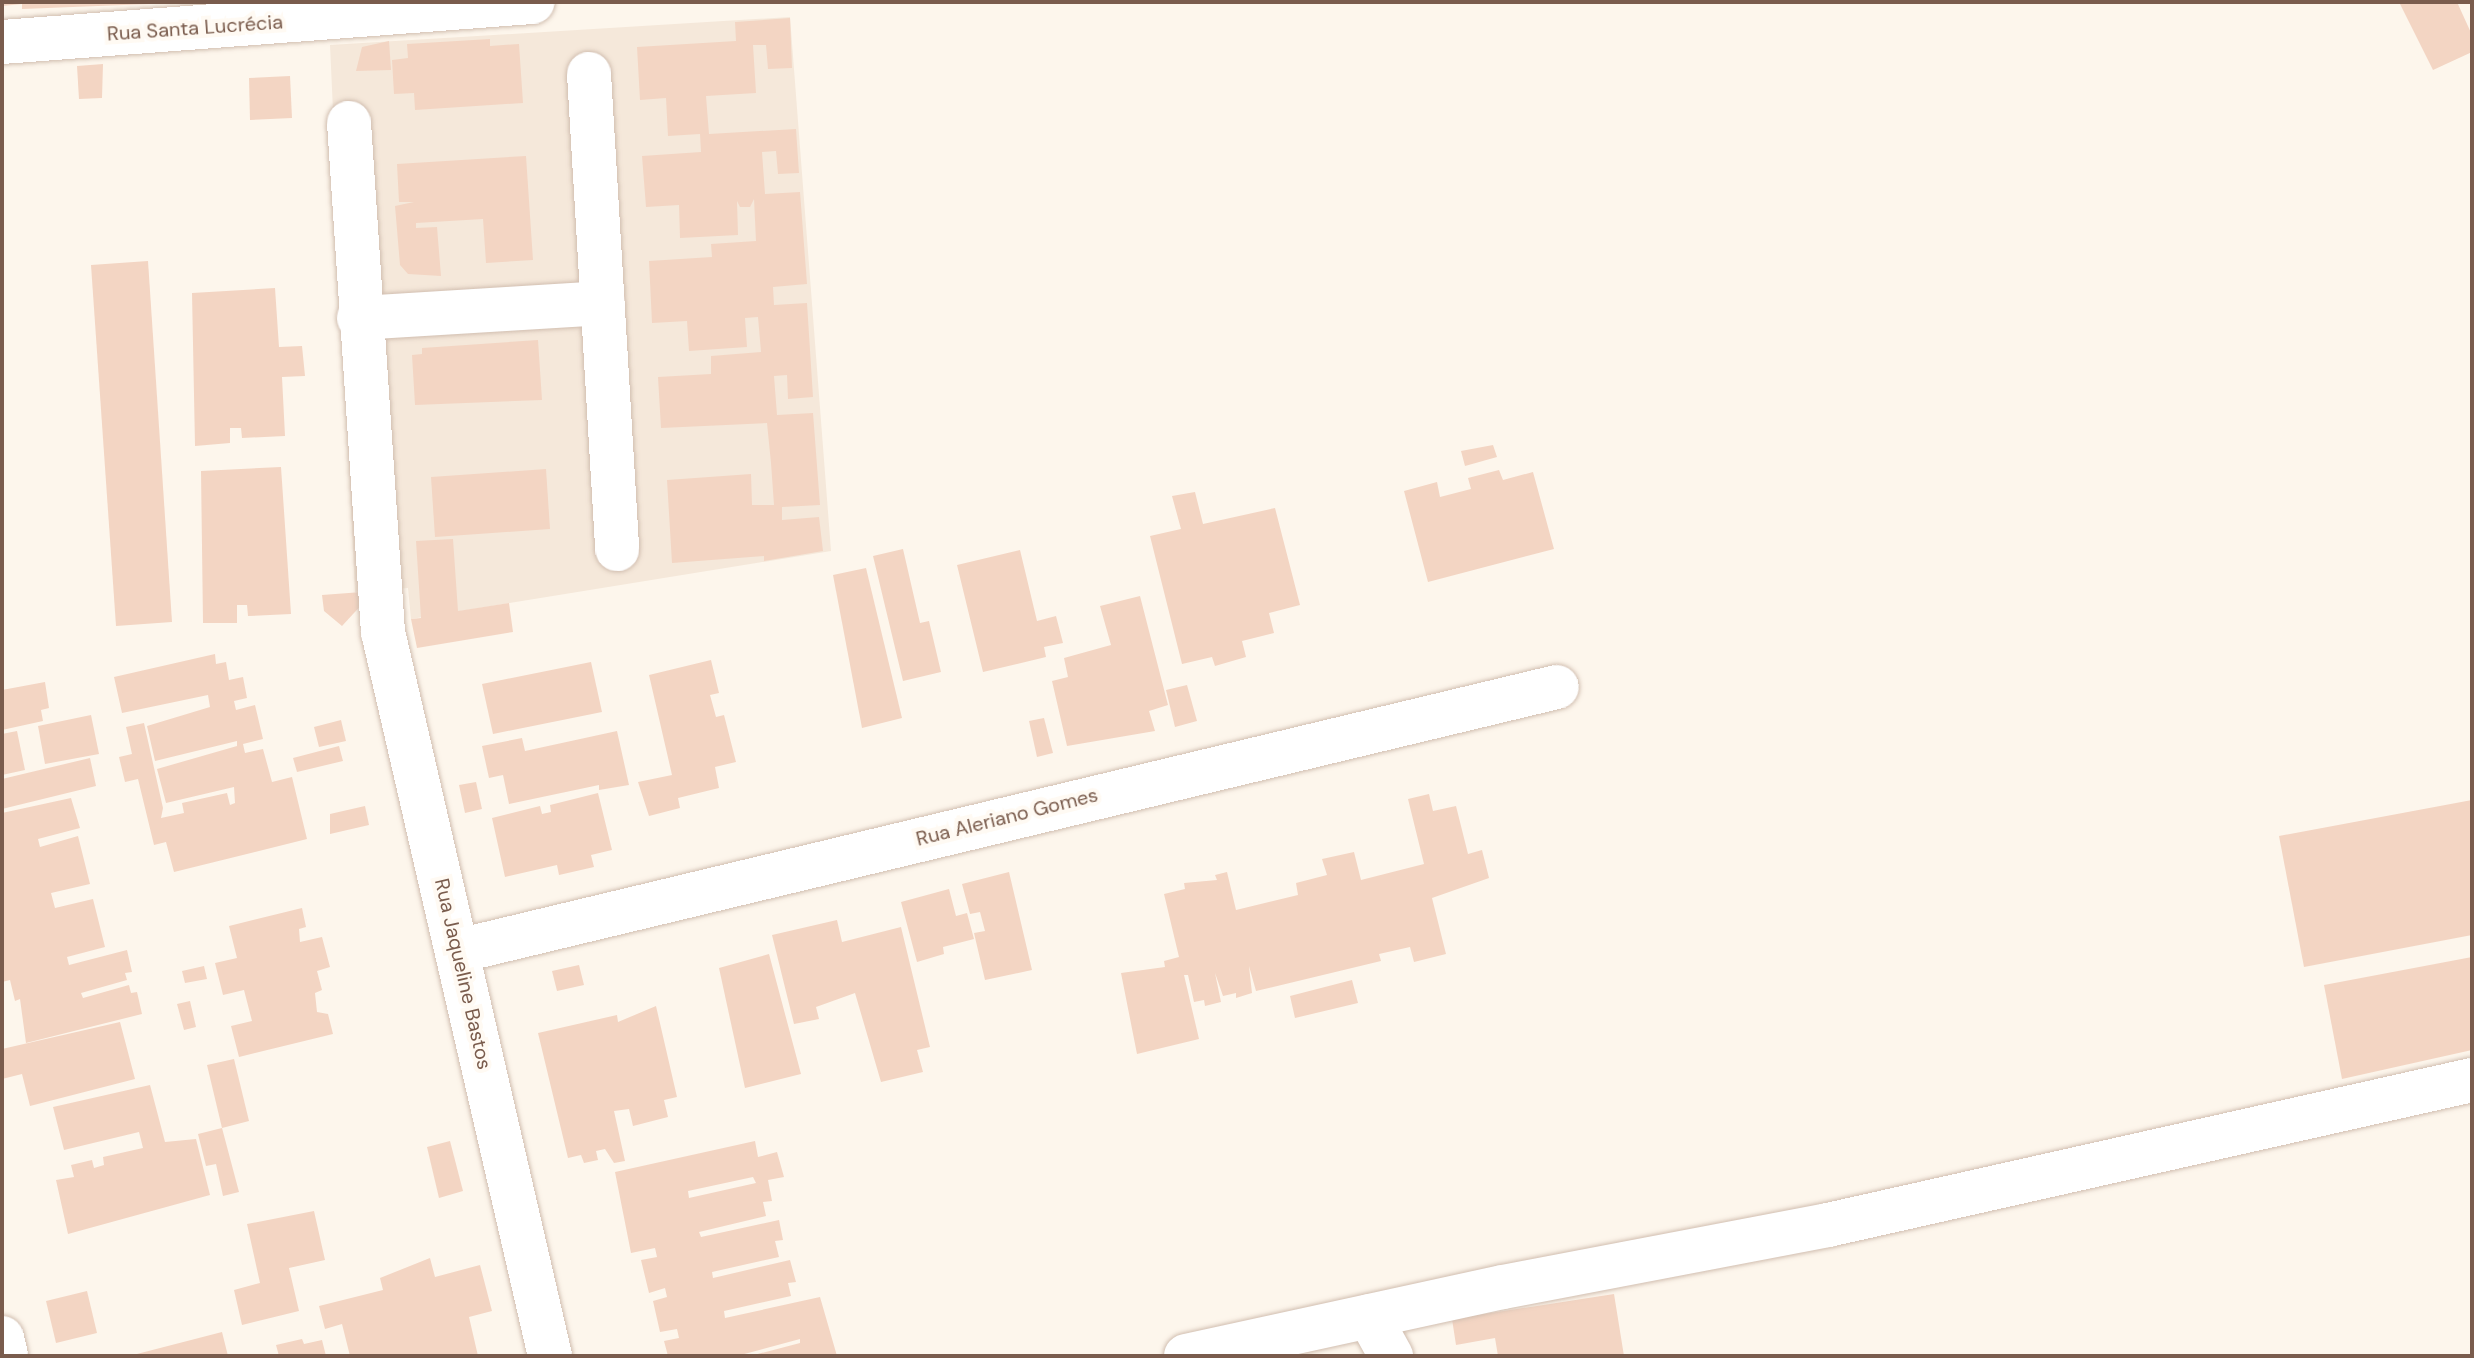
<!DOCTYPE html>
<html>
<head>
<meta charset="utf-8">
<style>
  body { margin:0 }
  #map { position:relative; width:2474px; height:1358px; overflow:hidden; background:#fdf6ec; font-family:"DM Sans",sans-serif }
  div>[style] { position:absolute }
  [style*='--x'] { left:calc(var(--x)*1px); top:calc(var(--y)*1px); width:calc(var(--w)*1px); rotate:calc(var(--a)*1deg) }
  .residential>* { inset:0; background:#f5e8da }
  .building>* { inset:0; background:#f3d5c3 }
  .roads { filter:drop-shadow(0 0 2px #d1beb0) drop-shadow(0 0 2px #d1beb0) }
  .minor>* { height:44px; margin:-22px; padding:0 22px; transform-origin:22px; border-radius:22px; background:#fff }
  span { translate:-50% -50%; white-space:nowrap; text-align:center; line-height:1.15; -webkit-text-stroke:8px #fffaf3; paint-order:stroke }
  .street-label { font-size:20px; color:#7a5c4d }
  .frame { position:absolute; inset:0; border:4px solid #7a5c4d; pointer-events:none }
</style>
</head>
<body>
<div id="map">
  <div class="residential">
    <i style="clip-path:polygon(790px 17px,831px 551px,411px 619px,408px 588px,355px 592px,330px 45px)"></i>
  </div>
  <div class="building">
    <i style="clip-path:polygon(2px 2px,149px 2px,149px 4px,22px 9px,22px 4px,2px 6px)"></i>
    <i style="clip-path:polygon(2399px 2px,2457px 2px,2472px 35px,2472px 52px,2433px 70px)"></i>
    <i style="clip-path:polygon(790px 18px,792px 68px,768px 69px,766px 45px,753px 45px,756px 93px,706px 96px,709px 134px,796px 129px,799px 173px,778px 174px,776px 151px,762px 152px,765px 194px,800px 192px,807px 284px,773px 287px,774px 305px,807px 303px,813px 397px,788px 399px,787px 375px,774px 376px,777px 415px,813px 413px,820px 505px,782px 507px,782px 520px,819px 517px,823px 551px,764px 561px,764px 556px,672px 563px,667px 480px,751px 474px,752px 505px,774px 505px,771px 463px,767px 423px,661px 428px,658px 377px,711px 374px,711px 356px,761px 352px,758px 317px,745px 318px,747px 347px,689px 351px,687px 321px,652px 323px,649px 261px,712px 257px,711px 244px,756px 241px,754px 199px,750px 207px,740px 207px,737px 201px,738px 235px,680px 238px,679px 205px,646px 207px,642px 156px,701px 152px,700px 134px,668px 136px,666px 98px,640px 100px,637px 47px,736px 41px,735px 22px)"></i>
    <i style="clip-path:polygon(490px 39px,490px 46px,519px 44px,523px 103px,415px 110px,414px 93px,394px 94px,392px 60px,408px 58px,407px 44px)"></i>
    <i style="clip-path:polygon(389px 41px,391px 70px,356px 71px,362px 47px)"></i>
    <i style="clip-path:polygon(103px 64px,102px 98px,79px 99px,77px 66px)"></i>
    <i style="clip-path:polygon(290px 76px,292px 118px,250px 120px,249px 78px)"></i>
    <i style="clip-path:polygon(526px 156px,533px 260px,486px 263px,483px 219px,416px 223px,416px 228px,437px 227px,441px 276px,408px 274px,400px 265px,395px 206px,414px 202px,399px 202px,397px 164px)"></i>
    <i style="clip-path:polygon(148px 261px,172px 622px,116px 626px,91px 265px)"></i>
    <i style="clip-path:polygon(275px 288px,279px 347px,302px 346px,305px 376px,282px 377px,285px 436px,242px 438px,241px 428px,230px 428px,230px 443px,195px 446px,192px 293px)"></i>
    <i style="clip-path:polygon(538px 340px,542px 400px,415px 405px,412px 355px,422px 354px,422px 348px)"></i>
    <i style="clip-path:polygon(1493px 445px,1497px 457px,1465px 466px,1461px 451px)"></i>
    <i style="clip-path:polygon(281px 467px,291px 614px,248px 616px,247px 605px,237px 605px,237px 623px,203px 623px,201px 471px)"></i>
    <i style="clip-path:polygon(546px 469px,550px 529px,435px 537px,431px 477px)"></i>
    <i style="clip-path:polygon(1499px 470px,1503px 480px,1533px 472px,1554px 549px,1428px 582px,1404px 491px,1437px 482px,1440px 497px,1471px 489px,1468px 478px)"></i>
    <i style="clip-path:polygon(1195px 492px,1203px 524px,1275px 508px,1300px 605px,1269px 613px,1274px 633px,1242px 641px,1246px 657px,1215px 666px,1212px 657px,1182px 664px,1150px 536px,1181px 529px,1172px 496px)"></i>
    <i style="clip-path:polygon(453px 539px,458px 611px,509px 603px,513px 632px,417px 648px,411px 619px,421px 618px,416px 541px)"></i>
    <i style="clip-path:polygon(903px 549px,920px 623px,929px 621px,941px 672px,903px 681px,873px 556px)"></i>
    <i style="clip-path:polygon(1020px 550px,1037px 621px,1056px 616px,1063px 643px,1044px 647px,1046px 657px,983px 672px,957px 565px)"></i>
    <i style="clip-path:polygon(866px 568px,902px 718px,862px 728px,833px 575px)"></i>
    <i style="clip-path:polygon(362px 592px,366px 600px,342px 626px,324px 611px,322px 595px)"></i>
    <i style="clip-path:polygon(1140px 596px,1168px 705px,1149px 711px,1155px 731px,1067px 746px,1052px 681px,1068px 677px,1064px 658px,1111px 645px,1100px 606px)"></i>
    <i style="clip-path:polygon(215px 654px,216px 664px,226px 662px,229px 680px,243px 677px,247px 698px,234px 701px,236px 710px,255px 705px,263px 739px,243px 744px,245px 753px,263px 749px,272px 782px,292px 777px,307px 839px,174px 872px,166px 842px,154px 845px,138px 779px,125px 782px,119px 757px,132px 754px,126px 727px,144px 723px,163px 808px,161px 818px,184px 813px,182px 803px,227px 793px,230px 805px,235px 803px,234px 787px,166px 803px,157px 769px,237px 746px,237px 741px,155px 761px,147px 726px,210px 707px,208px 695px,122px 713px,114px 677px)"></i>
    <i style="clip-path:polygon(711px 660px,719px 693px,710px 695px,716px 717px,724px 715px,736px 762px,715px 767px,719px 788px,678px 798px,680px 808px,649px 816px,638px 782px,672px 775px,649px 675px)"></i>
    <i style="clip-path:polygon(591px 662px,602px 712px,493px 734px,482px 684px)"></i>
    <i style="clip-path:polygon(45px 682px,49px 708px,41px 710px,43px 721px,2px 730px,2px 690px)"></i>
    <i style="clip-path:polygon(1187px 685px,1197px 721px,1175px 727px,1166px 690px)"></i>
    <i style="clip-path:polygon(91px 715px,99px 754px,45px 764px,38px 726px)"></i>
    <i style="clip-path:polygon(1044px 718px,1053px 753px,1037px 757px,1029px 721px)"></i>
    <i style="clip-path:polygon(341px 720px,346px 741px,319px 747px,314px 727px)"></i>
    <i style="clip-path:polygon(17px 731px,25px 770px,2px 775px,2px 734px)"></i>
    <i style="clip-path:polygon(617px 731px,629px 785px,599px 790px,599px 785px,509px 804px,503px 775px,489px 778px,482px 746px,522px 738px,525px 751px)"></i>
    <i style="clip-path:polygon(339px 746px,343px 761px,297px 772px,293px 758px)"></i>
    <i style="clip-path:polygon(90px 758px,96px 786px,2px 809px,2px 779px)"></i>
    <i style="clip-path:polygon(476px 782px,482px 809px,465px 813px,459px 785px)"></i>
    <i style="clip-path:polygon(598px 793px,612px 850px,591px 855px,594px 867px,559px 875px,557px 865px,505px 877px,492px 818px,540px 806px,542px 814px,551px 812px,550px 805px)"></i>
    <i style="clip-path:polygon(1429px 794px,1433px 811px,1456px 806px,1468px 854px,1482px 850px,1489px 878px,1432px 898px,1446px 954px,1414px 962px,1410px 947px,1379px 954px,1381px 961px,1256px 991px,1249px 966px,1252px 993px,1236px 998px,1236px 993px,1223px 996px,1215px 973px,1221px 1002px,1205px 1006px,1204px 1000px,1194px 1002px,1188px 975px,1184px 975px,1199px 1039px,1137px 1054px,1121px 973px,1165px 967px,1164px 961px,1179px 957px,1164px 894px,1185px 889px,1184px 883px,1217px 880px,1215px 875px,1227px 872px,1236px 910px,1298px 895px,1296px 883px,1327px 875px,1322px 859px,1354px 852px,1361px 880px,1424px 864px,1408px 799px)"></i>
    <i style="clip-path:polygon(71px 798px,80px 828px,38px 839px,40px 847px,78px 836px,90px 884px,51px 893px,55px 908px,93px 899px,105px 947px,67px 957px,69px 965px,127px 950px,132px 972px,125px 973px,127px 980px,81px 993px,83px 998px,129px 985px,131px 993px,137px 992px,142px 1014px,26px 1043px,20px 999px,15px 1001px,10px 980px,2px 982px,2px 813px)"></i>
    <i style="clip-path:polygon(2472px 800px,2472px 935px,2304px 967px,2279px 836px)"></i>
    <i style="clip-path:polygon(365px 806px,369px 825px,330px 834px,330px 814px)"></i>
    <i style="clip-path:polygon(1009px 872px,1032px 970px,985px 980px,974px 933px,985px 931px,980px 912px,970px 914px,962px 884px)"></i>
    <i style="clip-path:polygon(949px 889px,956px 916px,967px 913px,974px 939px,943px 947px,944px 954px,917px 962px,901px 902px)"></i>
    <i style="clip-path:polygon(302px 908px,306px 927px,299px 929px,300px 942px,322px 937px,330px 967px,317px 971px,322px 990px,315px 993px,317px 1012px,328px 1014px,333px 1034px,239px 1057px,231px 1026px,252px 1021px,244px 990px,223px 995px,215px 963px,237px 958px,229px 926px)"></i>
    <i style="clip-path:polygon(837px 920px,842px 942px,901px 927px,930px 1047px,917px 1050px,923px 1072px,881px 1082px,855px 993px,816px 1007px,819px 1019px,794px 1024px,772px 935px)"></i>
    <i style="clip-path:polygon(769px 954px,801px 1074px,745px 1088px,719px 968px)"></i>
    <i style="clip-path:polygon(2472px 957px,2472px 1050px,2342px 1079px,2324px 985px)"></i>
    <i style="clip-path:polygon(579px 965px,584px 985px,557px 991px,552px 971px)"></i>
    <i style="clip-path:polygon(204px 966px,207px 979px,185px 983px,182px 971px)"></i>
    <i style="clip-path:polygon(1352px 980px,1358px 1003px,1295px 1018px,1290px 996px)"></i>
    <i style="clip-path:polygon(190px 1001px,196px 1027px,184px 1030px,177px 1004px)"></i>
    <i style="clip-path:polygon(656px 1006px,677px 1097px,664px 1100px,668px 1117px,633px 1126px,629px 1109px,614px 1111px,625px 1161px,614px 1163px,605px 1149px,596px 1151px,598px 1160px,584px 1163px,581px 1155px,568px 1158px,538px 1033px,617px 1015px,618px 1022px)"></i>
    <i style="clip-path:polygon(120px 1022px,135px 1079px,30px 1106px,22px 1074px,2px 1079px,2px 1049px)"></i>
    <i style="clip-path:polygon(234px 1059px,249px 1121px,222px 1128px,207px 1065px)"></i>
    <i style="clip-path:polygon(150px 1085px,165px 1142px,196px 1139px,210px 1195px,68px 1234px,56px 1180px,74px 1177px,71px 1165px,92px 1160px,94px 1168px,104px 1165px,103px 1157px,143px 1148px,139px 1132px,64px 1150px,53px 1107px)"></i>
    <i style="clip-path:polygon(222px 1128px,239px 1192px,223px 1196px,216px 1164px,206px 1166px,198px 1134px)"></i>
    <i style="clip-path:polygon(450px 1141px,463px 1191px,439px 1198px,427px 1147px)"></i>
    <i style="clip-path:polygon(evenodd,755px 1141px,758px 1157px,777px 1152px,784px 1177px,768px 1180px,772px 1201px,763px 1202px,766px 1216px,699px 1232px,701px 1237px,779px 1220px,783px 1240px,775px 1241px,779px 1257px,712px 1272px,713px 1278px,790px 1260px,796px 1282px,788px 1283px,791px 1296px,724px 1311px,725px 1318px,820px 1297px,837px 1356px,750px 1356px,800px 1343px,800px 1339px,737px 1356px,668px 1356px,664px 1341px,679px 1338px,677px 1329px,660px 1332px,653px 1301px,667px 1297px,665px 1288px,649px 1293px,641px 1260px,657px 1257px,655px 1248px,631px 1253px,615px 1172px,755px 1141px,753px 1177px,756px 1183px,689px 1198px,688px 1191px,753px 1177px)"></i>
    <i style="clip-path:polygon(314px 1211px,325px 1260px,289px 1268px,299px 1311px,242px 1325px,234px 1290px,260px 1283px,247px 1224px)"></i>
    <i style="clip-path:polygon(430px 1258px,435px 1277px,480px 1265px,492px 1311px,469px 1317px,478px 1356px,350px 1356px,342px 1324px,325px 1329px,319px 1306px,383px 1290px,380px 1278px)"></i>
    <i style="clip-path:polygon(87px 1291px,97px 1333px,56px 1343px,46px 1301px)"></i>
    <i style="clip-path:polygon(1614px 1294px,1624px 1356px,1498px 1356px,1495px 1338px,1456px 1345px,1452px 1319px)"></i>
    <i style="clip-path:polygon(222px 1332px,228px 1356px,133px 1356px,133px 1355px)"></i>
    <i style="clip-path:polygon(302px 1339px,304px 1344px,322px 1340px,326px 1356px,279px 1356px,276px 1345px)"></i>
  </div>
  <div class="roads">
    <div class="minor">
      <i style="--x:2;--y:42;--w:532;--a:-4.32"></i>
      <i style="--x:589;--y:74;--w:476;--a:86.6"></i>
      <i style="--x:349;--y:123;--w:510;--a:86.18"></i>
      <i style="--x:383;--y:632;--w:743;--a:77.01"></i>
      <i style="--x:359;--y:318;--w:244;--a:-3.5"></i>
      <i style="--x:458;--y:951;--w:1130;--a:-13.51"></i>
      <i style="--x:1369;--y:1316;--w:46;--a:61.2"></i>
      <i style="--x:2;--y:1338;--w:18;--a:77"></i>
      <i style="--x:1186;--y:1356;--w:324;--a:-12.3"></i>
      <i style="--x:1503;--y:1287;--w:331;--a:-10.8"></i>
      <i style="--x:1828;--y:1225;--w:660;--a:-12.69"></i>
    </div>
  </div>
  <div class="street-label">
    <span style="left:195px;top:28px;rotate:-4deg">Rua Santa Lucrécia</span>
    <span style="left:1007px;top:817px;rotate:-14deg">Rua Aleriano Gomes</span>
    <span style="left:463px;top:974px;rotate:77deg">Rua Jaqueline Bastos</span>
  </div>
  <div class="frame"></div>
</div>
</body>
</html>
